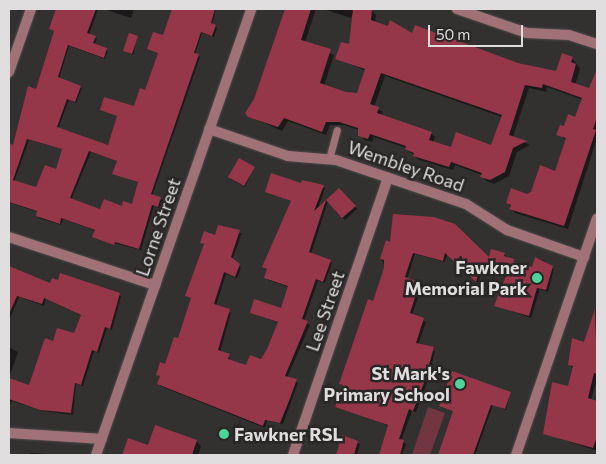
<!DOCTYPE html>
<html>
<head>
<meta charset="utf-8">
<style>
  body { margin:0 }
  #map { position:relative; width:606px; height:464px; overflow:hidden; background:#333030; font-family:Commissioner,sans-serif }
  div>[style] { position:absolute }
  [style*='--x'] { left:calc(var(--x)*1px); top:calc(var(--y)*1px); width:calc(var(--w)*1px); rotate:calc(var(--a)*1deg) }
  .green>* { inset:0; background:#723640 }
  .shadow>* { inset:0; background:#0007 }
  .building>* { inset:0; background:#963649 }
  .roads { filter:drop-shadow(0 0 1px #4f4c4c) drop-shadow(0 0 1px #4f4c4c) }
  .service>* { height:7px; margin:-3.5px; padding:0 3.5px; transform-origin:3.5px; border-radius:3.5px; background:#a07278 }
  .minor>* { height:10px; margin:-5px; padding:0 5px; transform-origin:5px; border-radius:5px; background:#a07278 }
  .tertiary>* { height:10px; margin:-5px; padding:0 5px; transform-origin:5px; border-radius:5px; background:#a07278 }
  .dots>* { width:14px; height:14px; translate:-50% -50%; box-sizing:border-box; border:2px solid #292626; border-radius:50% }
  span { translate:-50% -50%; white-space:nowrap; text-align:center; line-height:1.15; -webkit-text-stroke:5px #292626; paint-order:stroke }
  .street-label { font-size:18px; color:#dfdddd }
  .poi-label { font-size:18px; color:#dfdddd; font-weight:700 }
  .right { translate:-100% -50%; text-align:right }
  .left { translate:0 -50%; text-align:left }
  .frame { position:absolute; inset:0; border:10px solid #dfdddd; pointer-events:none }
  .scale { position:absolute; left:428px; top:25px; width:95px; height:22px; box-sizing:border-box; border:2px solid #dfdddd; border-top:0; padding-left:6px; font-size:15px; line-height:18px; white-space:nowrap; color:#dfdddd; -webkit-text-stroke:4px #292626; paint-order:stroke }
</style>
</head>
<body>
<div id="map">
  <div class="green">
    <i style="clip-path:polygon(428px 407px,445px 413px,430px 455px,412px 455px)"></i>
  </div>
  <div class="shadow">
    <i style="clip-path:polygon(evenodd,58px 9px,98px 9px,89px 35px,97px 39px,94px 45px,108px 51px,105px 59px,69px 46px,59px 79px,82px 88px,76px 103px,69px 100px,58px 129px,109px 147px,119px 116px,102px 110px,135px 108px,146px 91px,159px 53px,149px 49px,164px 37px,173px 9px,216px 9px,212px 25px,217px 28px,214px 37px,202px 33px,195px 54px,200px 57px,152px 196px,162px 200px,159px 208px,154px 206px,141px 250px,95px 238px,96px 231px,63px 219px,61px 225px,39px 218px,38px 212px,10px 203px,9px 206px,9px 144px,14px 146px,36px 90px,55px 32px,51px 29px,58px 9px,29px 140px,63px 149px,57px 170px,37px 189px,14px 182px,29px 140px,58px 9px,91px 152px,118px 161px,114px 173px,139px 183px,132px 206px,101px 211px,71px 200px,91px 152px)"></i>
    <i style="clip-path:polygon(103px 9px,134px 9px,131px 18px)"></i>
    <i style="clip-path:polygon(evenodd,286px 9px,316px 9px,305px 42px,334px 55px,324px 86px,345px 93px,358px 95px,366px 71px,337px 58px,350px 46px,353px 13px,351px 18px,323px 9px,372px 11px,376px 15px,375px 22px,412px 35px,557px 73px,572px 58px,580px 69px,575px 85px,590px 90px,597px 68px,597px 138px,568px 229px,515px 213px,508px 203px,532px 192px,556px 172px,567px 140px,558px 134px,576px 118px,583px 100px,547px 87px,546px 92px,529px 88px,513px 137px,530px 145px,517px 152px,509px 176px,494px 184px,486px 181px,482px 175px,455px 165px,453px 170px,419px 160px,406px 148px,374px 137px,372px 142px,364px 140px,359px 130px,344px 125px,330px 125px,326px 135px,288px 121px,282px 131px,249px 116px,286px 9px,385px 76px,502px 117px,492px 146px,451px 148px,433px 142px,435px 137px,431px 133px,381px 116px,383px 112px,374px 107px,385px 76px)"></i>
    <i style="clip-path:polygon(137px 37px,133px 55px,126px 52px,124px 51px)"></i>
    <i style="clip-path:polygon(254px 168px,245px 187px,231px 179px)"></i>
    <i style="clip-path:polygon(302px 185px,325px 188px,318px 209px,339px 189px,357px 209px,345px 220px,328px 201px,311px 254px,332px 263px,325px 283px,318px 281px,304px 321px,310px 325px,287px 378px,298px 383px,283px 424px,267px 421px,265px 428px,160px 386px,161px 364px,166px 366px,179px 340px,192px 299px,187px 296px,204px 245px,202px 242px,216px 236px,242px 233px,232px 260px,241px 268px,237px 278px,226px 274px,216px 306px,231px 313px,220px 352px,229px 355px,230px 361px,247px 366px,262px 361px,279px 323px,251px 313px,281px 309px,289px 287px,268px 280px,268px 270px,263px 266px,292px 202px,266px 191px)"></i>
    <i style="clip-path:polygon(387px 242px,489px 259px,504px 254px,515px 264px,533px 269px,536px 258px,545px 261px,546px 266px,554px 269px,548px 292px,540px 289px,531px 318px,495px 305px,507px 277px,482px 270px,478px 283px,448px 253px,445px 262px,415px 254px,407px 279px,422px 286px,412px 315px,426px 322px,418px 345px,435px 351px,426px 386px,416px 412px,412px 411px,401px 441px,406px 444px,402px 455px,380px 455px,389px 426px,337px 406px,344px 386px,340px 384px,386px 268px,381px 259px)"></i>
    <i style="clip-path:polygon(9px 268px,51px 285px,121px 296px,112px 330px,107px 328px,99px 353px,94px 351px,83px 386px,76px 384px,73px 415px,43px 411px,12px 401px,9px 406px,9px 379px,29px 387px,53px 343px,75px 335px,82px 316px,46px 299px,44px 306px,19px 297px,9px 321px)"></i>
    <i style="clip-path:polygon(474px 287px,473px 297px,463px 293px)"></i>
    <i style="clip-path:polygon(597px 306px,597px 378px,591px 400px,597px 402px,597px 451px,544px 433px,553px 383px,569px 387px,573px 368px,569px 364px,585px 343px)"></i>
    <i style="clip-path:polygon(9px 347px,18px 352px,9px 378px)"></i>
    <i style="clip-path:polygon(510px 393px,506px 410px,493px 405px,475px 455px,439px 455px,454px 411px)"></i>
    <i style="clip-path:polygon(343px 437px,360px 444px,357px 455px,337px 455px)"></i>
    <i style="clip-path:polygon(129px 440px,148px 447px,196px 441px,201px 446px,198px 455px,123px 455px)"></i>
    <i style="clip-path:polygon(30px 453px,48px 454px,49px 455px,30px 455px)"></i>
  </div>
  <div class="building">
    <i style="clip-path:polygon(evenodd,56px 9px,96px 9px,87px 33px,96px 36px,93px 43px,107px 48px,104px 58px,68px 45px,58px 77px,81px 86px,75px 102px,67px 99px,57px 127px,108px 145px,117px 116px,100px 110px,104px 97px,134px 106px,140px 88px,145px 90px,158px 53px,147px 49px,153px 32px,163px 35px,172px 9px,215px 9px,211px 23px,216px 25px,212px 36px,201px 32px,194px 53px,199px 54px,151px 194px,161px 197px,158px 207px,152px 205px,139px 249px,115px 242px,114px 245px,92px 237px,95px 230px,61px 218px,60px 224px,36px 216px,37px 211px,9px 202px,9px 143px,13px 145px,28px 86px,36px 89px,54px 31px,49px 29px,56px 9px,27px 139px,62px 149px,56px 169px,45px 165px,36px 187px,13px 180px,27px 139px,56px 9px,89px 151px,117px 161px,112px 174px,138px 182px,132px 204px,123px 201px,122px 206px,104px 199px,100px 209px,70px 198px,89px 151px)"></i>
    <i style="clip-path:polygon(evenodd,285px 9px,311px 9px,301px 40px,331px 49px,320px 83px,346px 92px,357px 93px,365px 69px,335px 59px,341px 42px,349px 44px,353px 9px,372px 10px,371px 20px,388px 26px,390px 20px,412px 33px,415px 25px,518px 63px,556px 71px,562px 53px,573px 57px,571px 62px,576px 64px,571px 82px,589px 88px,597px 69px,597px 117px,593px 129px,596px 130px,564px 226px,509px 209px,511px 205px,506px 203px,511px 188px,527px 194px,531px 192px,540px 165px,555px 171px,566px 138px,556px 135px,560px 125px,564px 126px,568px 114px,575px 117px,582px 98px,543px 84px,542px 88px,525px 85px,509px 135px,527px 141px,513px 148px,505px 172px,490px 180px,480px 177px,482px 173px,451px 162px,449px 167px,413px 156px,414px 153px,405px 149px,406px 146px,370px 134px,368px 139px,358px 136px,358px 128px,339px 122px,326px 122px,322px 132px,284px 118px,278px 127px,248px 117px,245px 113px,254px 99px,285px 9px,381px 73px,502px 115px,491px 145px,456px 132px,451px 147px,429px 140px,432px 132px,377px 113px,379px 107px,370px 104px,381px 73px)"></i>
    <i style="clip-path:polygon(129px 33px,138px 36px,132px 54px,123px 51px)"></i>
    <i style="clip-path:polygon(239px 158px,255px 167px,244px 186px,228px 177px)"></i>
    <i style="clip-path:polygon(271px 173px,301px 183px,302px 180px,324px 185px,314px 211px,339px 188px,356px 206px,342px 218px,326px 200px,309px 252px,331px 260px,323px 282px,316px 279px,302px 319px,308px 321px,285px 376px,297px 379px,289px 401px,280px 423px,265px 420px,263px 426px,157px 384px,160px 376px,156px 375px,160px 362px,165px 364px,174px 337px,178px 338px,191px 298px,185px 296px,204px 244px,200px 243px,204px 231px,215px 235px,218px 225px,240px 230px,231px 257px,240px 264px,235px 277px,224px 272px,214px 304px,230px 309px,218px 350px,230px 354px,228px 359px,246px 365px,250px 355px,261px 359px,267px 349px,278px 322px,250px 313px,254px 299px,281px 308px,288px 286px,264px 278px,267px 269px,262px 267px,291px 201px,265px 192px)"></i>
    <i style="clip-path:polygon(393px 214px,434px 217px,455px 224px,489px 257px,491px 249px,505px 253px,504px 256px,514px 259px,513px 262px,532px 267px,535px 257px,553px 266px,546px 290px,537px 288px,529px 316px,494px 306px,506px 276px,480px 268px,476px 282px,445px 253px,443px 261px,413px 253px,405px 277px,420px 282px,410px 313px,424px 318px,416px 343px,434px 347px,424px 383px,413px 411px,409px 409px,399px 439px,404px 440px,400px 455px,379px 455px,388px 425px,335px 407px,343px 385px,339px 384px,368px 299px,373px 301px,384px 268px,384px 260px,380px 259px,386px 240px,390px 242px)"></i>
    <i style="clip-path:polygon(9px 266px,50px 283px,52px 278px,58px 280px,60px 273px,120px 293px,110px 329px,105px 327px,97px 352px,92px 350px,81px 385px,75px 383px,71px 413px,40px 410px,9px 399px,9px 378px,29px 385px,45px 338px,53px 341px,57px 328px,74px 333px,81px 315px,44px 298px,42px 304px,17px 296px,9px 314px)"></i>
    <i style="clip-path:polygon(464px 284px,475px 286px,472px 296px,461px 293px)"></i>
    <i style="clip-path:polygon(595px 309px,597px 374px,594px 373px,588px 398px,597px 401px,597px 436px,593px 448px,543px 434px,552px 382px,568px 386px,573px 366px,568px 365px,572px 338px,584px 342px)"></i>
    <i style="clip-path:polygon(452px 371px,511px 392px,505px 409px,491px 405px,473px 455px,438px 455px,453px 411px,439px 406px)"></i>
    <i style="clip-path:polygon(155px 425px,197px 440px,192px 455px,122px 455px,128px 438px,148px 445px)"></i>
    <i style="clip-path:polygon(342px 435px,358px 441px,354px 455px,336px 455px)"></i>
  </div>
  <div class="roads">
    <div class="service">
      <i style="--x:329;--y:159;--w:30;--a:-75"></i>
    </div>
    <div class="minor">
      <i style="--x:457;--y:9;--w:74;--a:18.9"></i>
      <i style="--x:527;--y:33;--w:42;--a:2.7"></i>
      <i style="--x:569;--y:35;--w:29;--a:18"></i>
      <i style="--x:9;--y:72;--w:67;--a:-70.8"></i>
      <i style="--x:209;--y:129;--w:83;--a:18.9"></i>
      <i style="--x:288;--y:156;--w:48;--a:4.8"></i>
      <i style="--x:336;--y:160;--w:137;--a:18.7"></i>
      <i style="--x:466;--y:204;--w:49;--a:32.4"></i>
      <i style="--x:507;--y:230;--w:82;--a:19.3"></i>
      <i style="--x:9;--y:237;--w:154;--a:18.2"></i>
      <i style="--x:9;--y:433;--w:93;--a:3.7"></i>
      <i style="--x:293;--y:455;--w:293;--a:-71.1"></i>
      <i style="--x:516;--y:455;--w:250;--a:-71.1"></i>
    </div>
    <div class="tertiary">
      <i style="--x:96;--y:455;--w:472;--a:-70.8"></i>
    </div>
  </div>
  <div class="dots">
    <i style="left:537px;top:278px;background:#4ed39a"></i>
    <i style="left:460px;top:384px;background:#4ed39a"></i>
    <i style="left:224px;top:434px;background:#4ed39a"></i>
  </div>
  <div class="street-label">
    <span style="left:406px;top:166px;rotate:19deg">Wembley Road</span>
    <span style="left:158px;top:227px;rotate:-71deg">Lorne Street</span>
    <span style="left:325px;top:311px;rotate:-71deg">Lee Street</span>
  </div>
  <div class="poi-label">
    <span class="right" style="left:527px;top:278px">Fawkner<br>Memorial Park</span>
    <span class="right" style="left:450px;top:384px">St Mark's<br>Primary School</span>
    <span class="left" style="left:234px;top:434px">Fawkner RSL</span>
  </div>
  <div class="frame"></div>
  <div class="scale">50 m</div>
</div>
</body>
</html>
